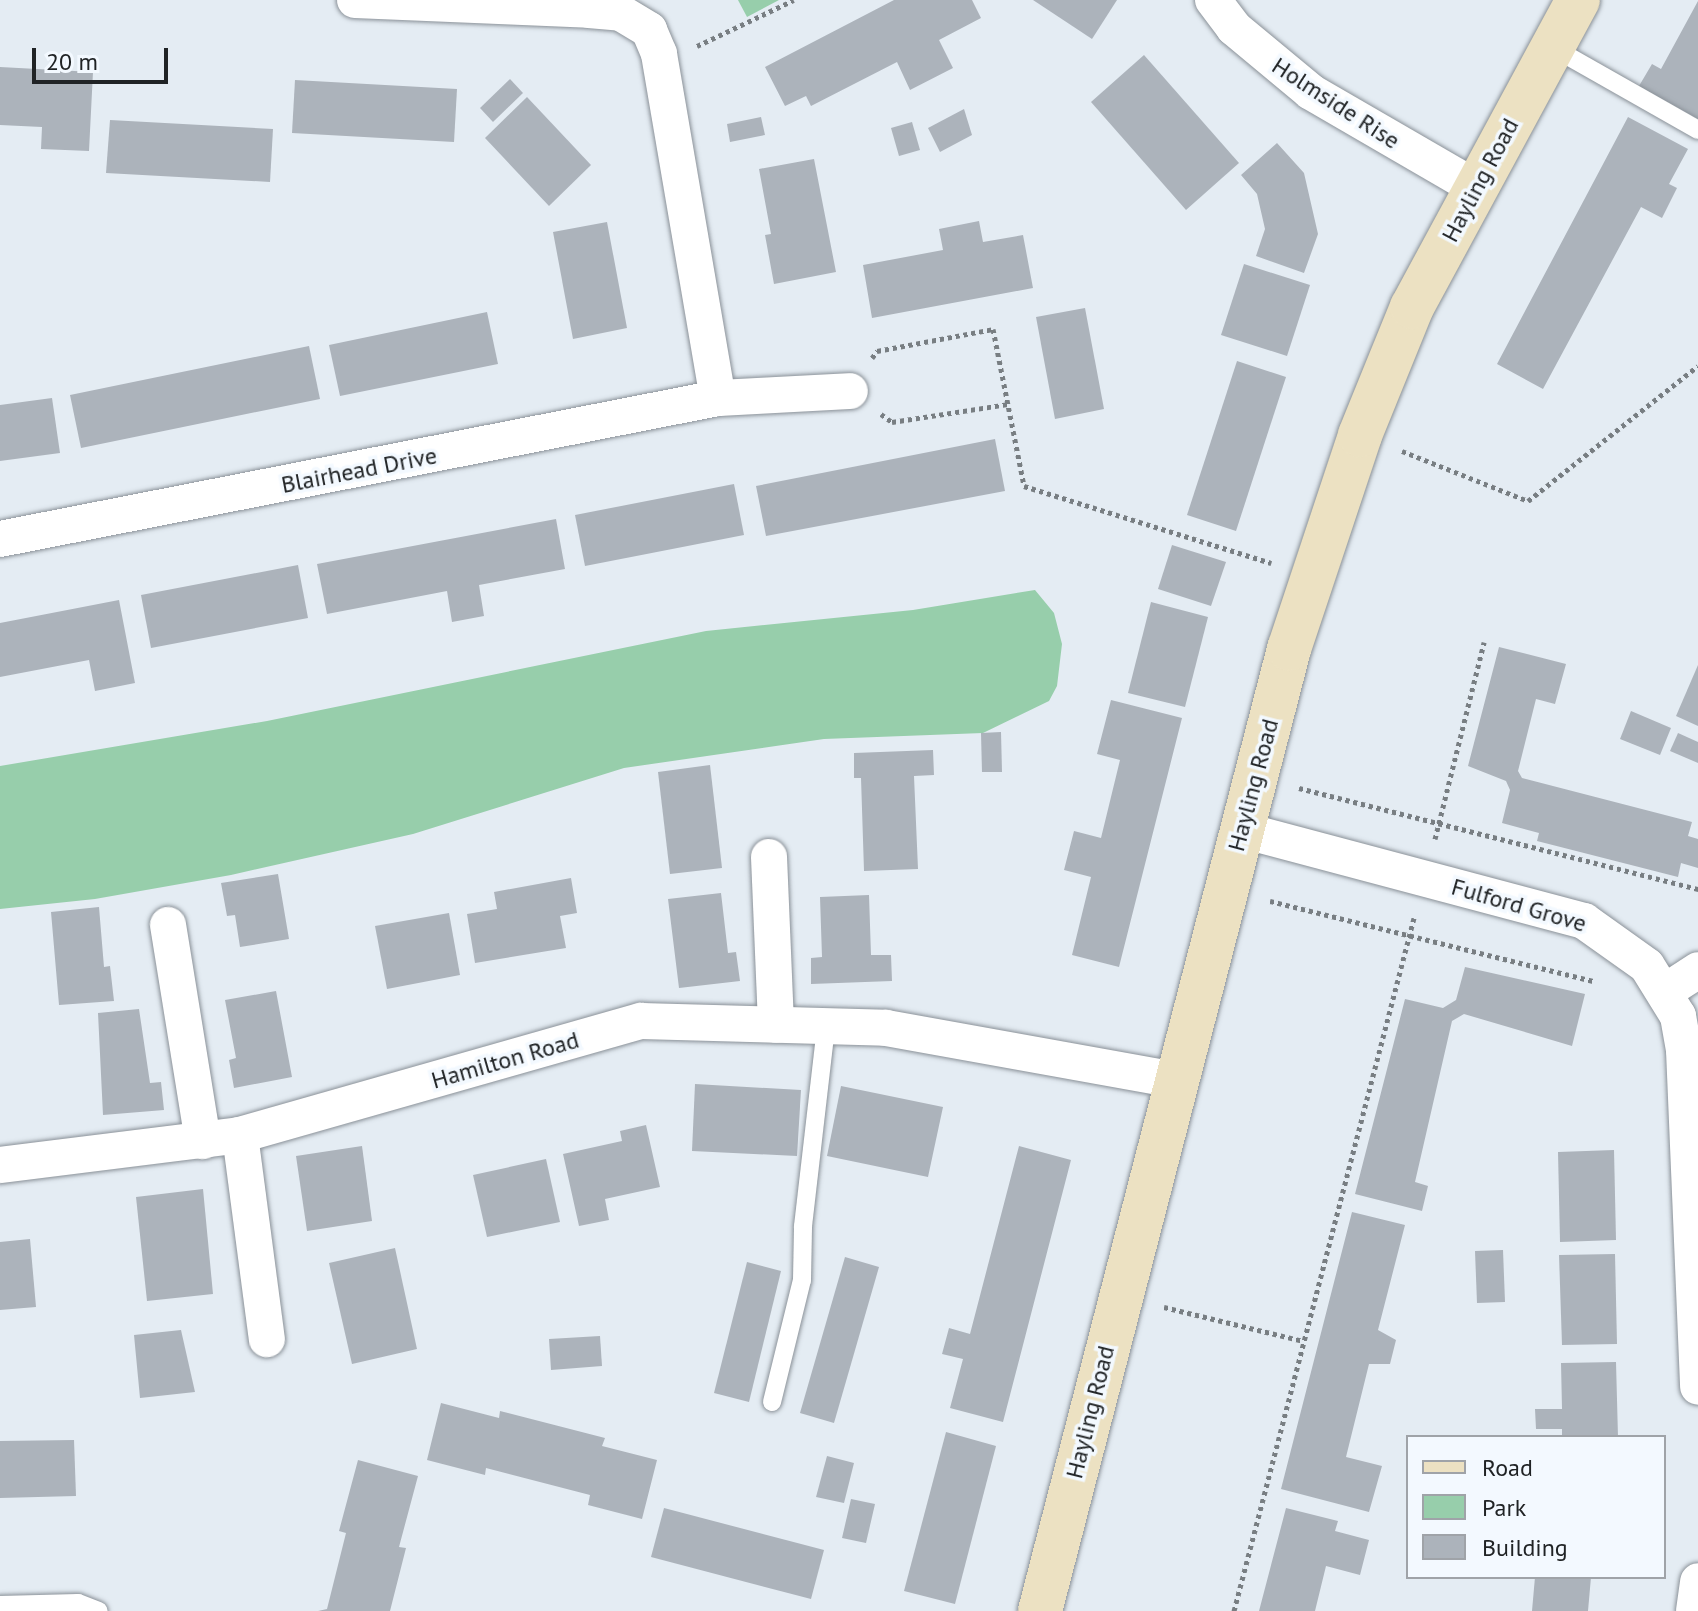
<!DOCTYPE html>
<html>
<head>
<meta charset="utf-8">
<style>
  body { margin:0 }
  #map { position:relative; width:1698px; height:1611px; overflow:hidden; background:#e4ecf3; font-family:"PT Sans",sans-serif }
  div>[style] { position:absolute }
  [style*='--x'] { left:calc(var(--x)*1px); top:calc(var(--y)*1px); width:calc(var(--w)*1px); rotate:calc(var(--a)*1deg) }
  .green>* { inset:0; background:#97ceab }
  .building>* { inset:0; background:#acb3bb }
  .path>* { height:5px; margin-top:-2.5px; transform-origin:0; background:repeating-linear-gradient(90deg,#787e82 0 4px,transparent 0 8px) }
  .roads { filter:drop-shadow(0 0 2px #8a9198) drop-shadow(0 0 2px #8a9198) }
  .lane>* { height:18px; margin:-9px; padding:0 9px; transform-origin:9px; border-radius:9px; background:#fff }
  .street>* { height:36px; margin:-18px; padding:0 18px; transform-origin:18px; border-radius:18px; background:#fff }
  .secondary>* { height:44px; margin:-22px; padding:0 22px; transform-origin:22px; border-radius:22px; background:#ece1c2 }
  span { translate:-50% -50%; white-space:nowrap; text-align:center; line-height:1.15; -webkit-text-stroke:7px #f3f9ff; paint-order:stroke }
  .street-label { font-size:24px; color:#202325 }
  .legend { position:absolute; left:1406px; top:1435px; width:260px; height:144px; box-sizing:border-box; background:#f3f9ff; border:2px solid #9fa3a8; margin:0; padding:10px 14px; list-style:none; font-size:24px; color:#202325 }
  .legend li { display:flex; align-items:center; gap:16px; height:40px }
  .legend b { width:40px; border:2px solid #9fa3a8 }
  .scale { position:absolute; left:32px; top:48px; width:136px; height:36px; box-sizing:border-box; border:4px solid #202325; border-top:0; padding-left:10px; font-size:24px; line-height:28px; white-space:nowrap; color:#202325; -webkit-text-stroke:6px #f3f9ff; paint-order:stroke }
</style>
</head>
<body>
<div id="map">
  <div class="green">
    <i style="clip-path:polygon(738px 0,779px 0,747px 17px)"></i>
    <i style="clip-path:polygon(1035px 590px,1054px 613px,1062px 644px,1057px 686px,1049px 701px,983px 733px,824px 739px,624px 768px,413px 834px,231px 875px,95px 899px,0 909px,0 766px,267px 721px,706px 631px,913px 610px)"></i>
  </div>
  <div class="building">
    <i style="clip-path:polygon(894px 0,972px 0,981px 18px,939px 40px,953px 68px,910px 90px,897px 62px,811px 106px,806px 96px,785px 106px,765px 67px)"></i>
    <i style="clip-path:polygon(1033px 0,1117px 0,1092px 39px)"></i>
    <i style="clip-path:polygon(1698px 1px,1698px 119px,1639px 86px,1652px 64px,1661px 69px)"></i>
    <i style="clip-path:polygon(1144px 55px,1239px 163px,1186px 210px,1091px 102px)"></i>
    <i style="clip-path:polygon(0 67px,93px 72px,89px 151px,41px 149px,42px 127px,0 125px)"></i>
    <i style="clip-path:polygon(510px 79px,523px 93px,493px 122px,480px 108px)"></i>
    <i style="clip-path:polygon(295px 80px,457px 89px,454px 142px,292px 133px)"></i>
    <i style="clip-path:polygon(527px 97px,591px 165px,549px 206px,485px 138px)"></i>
    <i style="clip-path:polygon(964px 109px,972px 135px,940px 152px,928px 128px)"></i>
    <i style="clip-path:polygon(761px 117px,765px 135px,730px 142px,727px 124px)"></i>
    <i style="clip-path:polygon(1628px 117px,1688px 149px,1669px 184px,1677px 188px,1662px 218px,1641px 207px,1543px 389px,1497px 364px)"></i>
    <i style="clip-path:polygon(110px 120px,273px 129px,270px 182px,106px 173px)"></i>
    <i style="clip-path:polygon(912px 122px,920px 150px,899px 156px,891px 128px)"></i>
    <i style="clip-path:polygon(1277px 143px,1304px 173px,1318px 234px,1304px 273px,1256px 256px,1265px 229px,1257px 194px,1241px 175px)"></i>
    <i style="clip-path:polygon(814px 159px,836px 272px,774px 284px,765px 235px,771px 234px,759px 169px)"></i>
    <i style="clip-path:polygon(979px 221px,983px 242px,1023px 235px,1033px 288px,872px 318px,863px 265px,943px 250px,939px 229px)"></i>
    <i style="clip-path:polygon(607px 222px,627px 328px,573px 339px,553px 232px)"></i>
    <i style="clip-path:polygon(1244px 264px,1310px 285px,1287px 356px,1221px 335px)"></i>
    <i style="clip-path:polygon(1085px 308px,1104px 409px,1055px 419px,1036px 317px)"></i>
    <i style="clip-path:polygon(487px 312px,498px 364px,340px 396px,329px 345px)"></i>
    <i style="clip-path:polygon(309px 346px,320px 399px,81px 448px,70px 395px)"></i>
    <i style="clip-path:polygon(1237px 361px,1286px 377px,1236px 531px,1187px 515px)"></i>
    <i style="clip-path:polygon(52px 398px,60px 453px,0 461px,0 405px)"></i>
    <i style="clip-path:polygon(995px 439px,1005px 491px,766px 536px,756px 486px)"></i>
    <i style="clip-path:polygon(734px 484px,744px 535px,585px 566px,575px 515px)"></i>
    <i style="clip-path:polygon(556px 519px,565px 569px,479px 585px,484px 616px,452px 622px,447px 591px,327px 614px,317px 564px)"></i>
    <i style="clip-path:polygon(1172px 545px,1226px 562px,1211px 606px,1158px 589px)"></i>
    <i style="clip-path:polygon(298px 565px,308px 618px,151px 648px,141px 595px)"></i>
    <i style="clip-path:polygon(119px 600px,135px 683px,95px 691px,89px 660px,0 677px,0 623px)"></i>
    <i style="clip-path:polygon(1151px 602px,1208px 617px,1185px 707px,1128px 693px)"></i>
    <i style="clip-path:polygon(1499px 647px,1566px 664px,1555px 704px,1536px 699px,1518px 771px,1522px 778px,1692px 822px,1688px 836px,1698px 839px,1698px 868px,1681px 863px,1678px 877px,1537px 841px,1539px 833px,1502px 823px,1510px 790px,1506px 781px,1468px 766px)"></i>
    <i style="clip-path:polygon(1698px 665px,1698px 726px,1676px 716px)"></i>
    <i style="clip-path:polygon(1111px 700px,1182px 718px,1119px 967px,1072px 955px,1091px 877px,1064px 870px,1074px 831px,1101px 838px,1120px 760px,1097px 754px)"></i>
    <i style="clip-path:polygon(1631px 711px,1671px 728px,1660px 755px,1620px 739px)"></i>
    <i style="clip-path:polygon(1001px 732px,1002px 772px,982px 772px,981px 733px)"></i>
    <i style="clip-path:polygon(1678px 733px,1698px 742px,1698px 763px,1670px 751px)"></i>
    <i style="clip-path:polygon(933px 750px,934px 775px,914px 776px,918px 869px,864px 871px,861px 778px,854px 778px,854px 753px)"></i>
    <i style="clip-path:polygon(710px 765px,722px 868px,670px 874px,658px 772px)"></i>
    <i style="clip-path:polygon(278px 874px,289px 939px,240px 947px,235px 915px,227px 916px,221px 883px)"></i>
    <i style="clip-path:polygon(571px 878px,577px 913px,560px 916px,566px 948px,475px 963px,467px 914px,497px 909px,494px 892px)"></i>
    <i style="clip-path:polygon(721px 893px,728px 953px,736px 952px,740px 981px,679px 988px,668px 899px)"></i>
    <i style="clip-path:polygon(869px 895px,871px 955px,891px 955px,892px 981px,811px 984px,811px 958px,822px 957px,820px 897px)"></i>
    <i style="clip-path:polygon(99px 907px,104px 967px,110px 966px,114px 1001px,59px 1005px,51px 912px)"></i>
    <i style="clip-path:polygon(449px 913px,460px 975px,387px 989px,375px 926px)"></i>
    <i style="clip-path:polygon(1465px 967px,1585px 994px,1572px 1046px,1464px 1014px,1452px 1021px,1415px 1182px,1428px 1186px,1422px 1211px,1355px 1194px,1405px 999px,1443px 1008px,1456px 1000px)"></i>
    <i style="clip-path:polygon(276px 991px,292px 1077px,234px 1088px,229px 1060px,236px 1058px,225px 1000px)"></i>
    <i style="clip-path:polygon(139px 1009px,150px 1083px,161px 1082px,164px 1110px,103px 1115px,98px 1013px)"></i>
    <i style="clip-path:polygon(695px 1084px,801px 1090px,797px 1156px,692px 1151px)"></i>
    <i style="clip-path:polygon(841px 1086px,943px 1107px,928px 1177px,827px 1156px)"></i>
    <i style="clip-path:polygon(646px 1125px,660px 1187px,605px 1199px,609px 1220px,579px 1226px,563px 1154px,622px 1141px,620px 1131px)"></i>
    <i style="clip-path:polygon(362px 1146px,372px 1221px,307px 1231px,296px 1156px)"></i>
    <i style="clip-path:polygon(1019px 1146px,1071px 1160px,1003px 1422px,950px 1408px,963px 1359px,942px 1354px,949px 1328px,970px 1334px)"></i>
    <i style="clip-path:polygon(1614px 1150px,1616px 1240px,1560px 1242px,1558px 1152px)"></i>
    <i style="clip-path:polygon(546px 1159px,560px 1222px,487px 1237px,473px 1175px)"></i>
    <i style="clip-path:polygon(203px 1189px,213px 1294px,147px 1301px,136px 1197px)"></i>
    <i style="clip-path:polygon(1352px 1212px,1405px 1225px,1378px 1330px,1396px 1340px,1390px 1364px,1369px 1364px,1346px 1457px,1382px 1466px,1369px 1512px,1281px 1489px)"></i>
    <i style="clip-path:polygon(30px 1239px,36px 1307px,0 1310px,0 1242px)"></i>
    <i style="clip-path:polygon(395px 1248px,417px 1349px,352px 1364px,329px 1263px)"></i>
    <i style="clip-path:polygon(1503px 1250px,1505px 1302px,1477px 1303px,1475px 1251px)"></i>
    <i style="clip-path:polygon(1615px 1254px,1617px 1344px,1562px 1345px,1559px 1255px)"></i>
    <i style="clip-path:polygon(845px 1257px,879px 1267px,834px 1423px,800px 1413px)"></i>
    <i style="clip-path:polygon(747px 1262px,781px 1271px,749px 1402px,714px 1393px)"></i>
    <i style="clip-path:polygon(181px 1330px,195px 1392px,140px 1398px,134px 1335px)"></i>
    <i style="clip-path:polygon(600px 1336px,602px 1366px,551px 1370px,549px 1339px)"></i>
    <i style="clip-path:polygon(1616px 1362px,1618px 1437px,1562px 1437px,1562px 1429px,1536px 1429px,1535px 1409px,1562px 1409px,1561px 1363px)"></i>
    <i style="clip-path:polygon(441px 1403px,499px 1418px,500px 1411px,605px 1438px,602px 1446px,657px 1460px,642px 1519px,588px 1505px,590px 1495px,486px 1468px,485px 1475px,427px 1460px)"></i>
    <i style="clip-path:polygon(946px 1432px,996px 1446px,955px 1604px,904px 1591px)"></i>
    <i style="clip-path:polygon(74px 1440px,76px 1496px,0 1498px,0 1441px)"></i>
    <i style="clip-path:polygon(827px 1456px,854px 1463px,844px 1503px,816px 1497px)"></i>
    <i style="clip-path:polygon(358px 1460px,418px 1476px,399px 1547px,406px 1548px,390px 1611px,318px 1611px,327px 1609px,346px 1533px,339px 1531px)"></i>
    <i style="clip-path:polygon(851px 1499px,875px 1504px,866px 1543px,842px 1538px)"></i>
    <i style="clip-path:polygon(664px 1508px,824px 1550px,811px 1599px,651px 1557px)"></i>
    <i style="clip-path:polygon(1286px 1508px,1338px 1521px,1335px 1531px,1369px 1540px,1360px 1575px,1326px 1566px,1315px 1611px,1259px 1611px)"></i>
    <i style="clip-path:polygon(1535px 1577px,1591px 1577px,1588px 1611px,1532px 1611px)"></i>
  </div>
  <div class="path">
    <i style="--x:697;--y:46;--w:107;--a:-25.4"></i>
    <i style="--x:872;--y:358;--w:9;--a:-54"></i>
    <i style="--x:877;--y:351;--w:118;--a:-10.7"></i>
    <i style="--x:993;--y:329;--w:160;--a:78.8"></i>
    <i style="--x:1024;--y:486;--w:259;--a:17.3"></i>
    <i style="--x:881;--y:414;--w:14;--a:36"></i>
    <i style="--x:892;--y:422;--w:117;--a:-8.8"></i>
    <i style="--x:1402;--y:451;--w:136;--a:21.6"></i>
    <i style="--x:1528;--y:501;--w:217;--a:-38.5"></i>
    <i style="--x:1299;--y:788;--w:412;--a:14.2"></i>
    <i style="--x:1435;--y:839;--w:203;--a:-76"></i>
    <i style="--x:1270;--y:901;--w:334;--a:13.9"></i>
    <i style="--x:1164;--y:1307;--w:143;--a:13.7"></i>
    <i style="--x:1234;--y:1611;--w:716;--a:-75.44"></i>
  </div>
  <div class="roads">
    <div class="lane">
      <i style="--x:1552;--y:47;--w:168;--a:29.6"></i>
      <i style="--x:772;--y:1402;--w:126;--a:-76.2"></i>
      <i style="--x:802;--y:1280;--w:54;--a:-88.9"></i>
      <i style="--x:803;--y:1226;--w:201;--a:-83.4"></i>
      <i style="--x:0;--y:1605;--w:78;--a:-1.5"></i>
      <i style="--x:78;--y:1603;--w:22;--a:21"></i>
    </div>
    <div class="street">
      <i style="--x:355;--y:0;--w:234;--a:2.4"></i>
      <i style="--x:589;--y:10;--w:32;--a:5"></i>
      <i style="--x:621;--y:13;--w:33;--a:31"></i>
      <i style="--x:649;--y:30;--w:26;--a:67"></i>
      <i style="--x:659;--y:54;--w:349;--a:80.3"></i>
      <i style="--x:1213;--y:0;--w:35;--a:53"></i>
      <i style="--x:1234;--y:28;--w:100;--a:39.7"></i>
      <i style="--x:1311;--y:92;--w:190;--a:30.1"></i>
      <i style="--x:0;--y:539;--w:732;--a:-11.11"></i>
      <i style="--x:718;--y:398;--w:132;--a:-3"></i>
      <i style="--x:1242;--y:830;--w:354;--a:14.9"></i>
      <i style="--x:1584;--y:921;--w:77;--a:35.5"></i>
      <i style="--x:1647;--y:966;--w:59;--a:58.2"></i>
      <i style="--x:1678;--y:1016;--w:35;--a:80"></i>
      <i style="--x:1684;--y:1050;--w:337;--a:87.6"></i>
      <i style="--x:769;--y:857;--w:168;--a:87.6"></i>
      <i style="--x:168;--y:925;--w:219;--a:80.8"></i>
      <i style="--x:1666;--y:991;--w:38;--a:-33"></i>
      <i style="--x:240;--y:1135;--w:206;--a:82.5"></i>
      <i style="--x:0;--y:1165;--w:242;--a:-7.1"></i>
      <i style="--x:240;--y:1135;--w:417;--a:-15.9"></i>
      <i style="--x:641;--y:1021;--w:245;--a:1.6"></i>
      <i style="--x:886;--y:1028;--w:293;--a:10.2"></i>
      <i style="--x:1694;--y:1611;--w:30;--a:-82"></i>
    </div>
    <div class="secondary">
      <i style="--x:1040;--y:1611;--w:994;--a:-75.49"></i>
      <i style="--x:1289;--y:649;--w:225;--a:-71.6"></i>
      <i style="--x:1360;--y:435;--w:138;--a:-67.9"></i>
      <i style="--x:1412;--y:307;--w:349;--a:-61.6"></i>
    </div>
  </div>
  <div class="street-label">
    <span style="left:1336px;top:103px;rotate:33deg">Holmside Rise</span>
    <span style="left:1480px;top:180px;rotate:-62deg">Hayling Road</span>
    <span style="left:359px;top:470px;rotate:-11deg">Blairhead Drive</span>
    <span style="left:1253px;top:785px;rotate:-75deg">Hayling Road</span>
    <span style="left:1519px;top:905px;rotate:16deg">Fulford Grove</span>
    <span style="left:505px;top:1060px;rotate:-16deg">Hamilton Road</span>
    <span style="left:1090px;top:1412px;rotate:-76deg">Hayling Road</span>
  </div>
  <ul class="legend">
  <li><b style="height:10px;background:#ece1c2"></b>Road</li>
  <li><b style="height:22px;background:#97ceab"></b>Park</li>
  <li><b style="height:22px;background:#acb3bb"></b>Building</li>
  </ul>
  <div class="scale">20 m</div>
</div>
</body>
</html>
